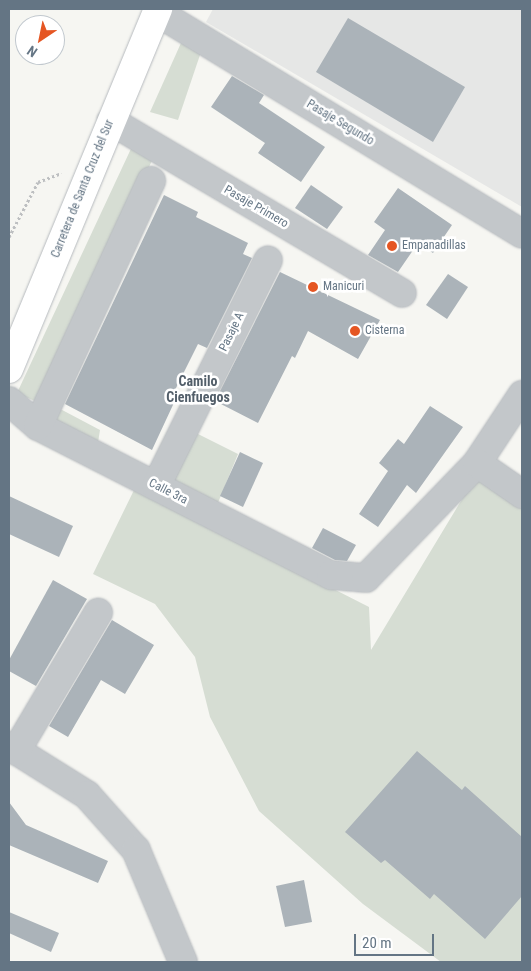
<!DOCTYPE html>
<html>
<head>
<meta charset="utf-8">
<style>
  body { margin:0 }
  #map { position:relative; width:531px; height:971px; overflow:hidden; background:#f6f6f2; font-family:"Roboto Condensed",sans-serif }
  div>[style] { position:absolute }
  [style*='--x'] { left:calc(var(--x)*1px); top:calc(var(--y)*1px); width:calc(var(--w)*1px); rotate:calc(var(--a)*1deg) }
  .built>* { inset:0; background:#e6e7e6 }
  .green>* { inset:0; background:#d6ddd3 }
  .building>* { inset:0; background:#abb3b9 }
  .path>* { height:3px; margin-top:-1.5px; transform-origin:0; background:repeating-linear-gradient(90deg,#bdbfc1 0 2.5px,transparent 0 5px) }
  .roads { filter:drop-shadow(0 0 1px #b6babe) drop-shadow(0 0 1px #b6babe) }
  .minor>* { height:28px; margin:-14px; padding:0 14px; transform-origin:14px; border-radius:14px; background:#c3c7ca }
  .major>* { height:28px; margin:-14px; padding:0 14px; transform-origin:14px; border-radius:14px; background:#fff }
  .dots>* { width:14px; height:14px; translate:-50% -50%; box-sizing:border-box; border:2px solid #fff; border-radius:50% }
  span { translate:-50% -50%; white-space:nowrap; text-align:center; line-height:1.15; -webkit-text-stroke:5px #fff; paint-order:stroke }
  .street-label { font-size:12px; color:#647584 }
  .poi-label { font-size:12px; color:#647584 }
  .left { translate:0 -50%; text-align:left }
  .neighbourhood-label { font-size:14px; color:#525e69; font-weight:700 }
  .frame { position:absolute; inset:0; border:10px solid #647584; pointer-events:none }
  .north { position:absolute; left:15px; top:15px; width:50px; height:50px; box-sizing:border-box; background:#fff; border:1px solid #c1c8ce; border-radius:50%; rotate:214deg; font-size:14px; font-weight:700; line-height:20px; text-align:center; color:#647584 }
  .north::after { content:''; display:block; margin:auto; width:18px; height:22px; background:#e55623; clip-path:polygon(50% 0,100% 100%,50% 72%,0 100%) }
  .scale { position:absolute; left:354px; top:934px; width:80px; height:22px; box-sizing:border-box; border:2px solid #647584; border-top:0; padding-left:6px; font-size:15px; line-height:18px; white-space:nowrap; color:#647584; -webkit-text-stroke:4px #fff; paint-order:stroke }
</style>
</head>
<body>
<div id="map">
  <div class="built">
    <i style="clip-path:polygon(213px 9px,522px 9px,522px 207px,206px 22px)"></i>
  </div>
  <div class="green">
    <i style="clip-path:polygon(181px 43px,202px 49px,178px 120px,150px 112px)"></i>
    <i style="clip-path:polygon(136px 138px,156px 152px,39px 403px,17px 393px)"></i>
    <i style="clip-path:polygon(47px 402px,100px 430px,96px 455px,38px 426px)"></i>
    <i style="clip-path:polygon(184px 427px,238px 454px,213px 515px,156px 486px)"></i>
    <i style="clip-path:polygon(476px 476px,522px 505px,522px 962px,441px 962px,363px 904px,259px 811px,210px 717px,195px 657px,155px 604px,93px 574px,135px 488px,369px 607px,371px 650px)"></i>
  </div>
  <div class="building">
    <i style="clip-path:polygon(348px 18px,465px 87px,433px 142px,316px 72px)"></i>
    <i style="clip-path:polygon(232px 76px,264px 95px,259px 103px,325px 147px,301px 182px,258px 153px,265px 143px,211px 107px)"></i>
    <i style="clip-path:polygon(311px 185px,343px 207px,327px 229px,295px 208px)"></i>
    <i style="clip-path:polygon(398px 188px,452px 225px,433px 253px,418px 243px,398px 272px,368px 255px,385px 230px,374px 222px)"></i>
    <i style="clip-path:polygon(164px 195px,198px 212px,196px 217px,248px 243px,243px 254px,252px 258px,207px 348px,198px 344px,175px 390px,179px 392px,152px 450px,65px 404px)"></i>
    <i style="clip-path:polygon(280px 272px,380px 320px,358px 359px,308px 331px,295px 358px,292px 356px,258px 423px,215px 401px)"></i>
    <i style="clip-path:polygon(448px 274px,468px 287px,447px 319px,426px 305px)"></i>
    <i style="clip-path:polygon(430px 406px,463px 427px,416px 493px,407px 485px,378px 527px,359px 514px,388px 471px,379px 463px,398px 439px,404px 444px)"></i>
    <i style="clip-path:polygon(240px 452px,263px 463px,243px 507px,220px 496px)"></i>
    <i style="clip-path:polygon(9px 496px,73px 526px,59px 557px,9px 534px)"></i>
    <i style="clip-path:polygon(323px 528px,356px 545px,347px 561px,335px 560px,312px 548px)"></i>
    <i style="clip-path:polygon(53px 580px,87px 599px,36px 686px,9px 671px,9px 660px)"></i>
    <i style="clip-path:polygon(112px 620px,154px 645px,125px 694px,101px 680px,68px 737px,49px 726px)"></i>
    <i style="clip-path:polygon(417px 751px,462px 790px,465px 786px,522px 837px,522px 896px,485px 939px,434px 894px,430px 899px,385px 860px,381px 863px,345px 832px)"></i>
    <i style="clip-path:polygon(9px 802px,26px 825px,108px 861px,98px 883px,9px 845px)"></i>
    <i style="clip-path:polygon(304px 880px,312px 922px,285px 927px,276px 886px)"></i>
    <i style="clip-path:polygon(9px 912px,59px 933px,51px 952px,9px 933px)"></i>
  </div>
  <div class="path">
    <i style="--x:9;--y:237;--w:62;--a:-62.2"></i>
    <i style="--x:38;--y:182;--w:25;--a:-21"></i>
  </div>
  <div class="roads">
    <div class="minor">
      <i style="--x:157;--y:12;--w:427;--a:31.3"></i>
      <i style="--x:111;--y:121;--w:338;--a:30.6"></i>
      <i style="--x:9;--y:401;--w:38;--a:41"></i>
      <i style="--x:38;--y:426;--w:329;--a:27"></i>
      <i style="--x:331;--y:575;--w:35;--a:5"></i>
      <i style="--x:366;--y:578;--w:160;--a:-46"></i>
      <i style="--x:477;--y:463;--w:82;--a:-56.5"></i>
      <i style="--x:38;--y:426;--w:270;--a:-65.2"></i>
      <i style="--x:477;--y:463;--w:55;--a:34.6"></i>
      <i style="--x:156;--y:486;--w:252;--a:-63.6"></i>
      <i style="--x:9;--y:746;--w:92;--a:32.1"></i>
      <i style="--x:87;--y:795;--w:74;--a:48.3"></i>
      <i style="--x:136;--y:850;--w:121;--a:67.2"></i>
      <i style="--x:16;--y:751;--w:161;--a:-59.3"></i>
    </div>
    <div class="major">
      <i style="--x:9;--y:369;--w:390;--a:-67.5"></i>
    </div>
  </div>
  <div class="dots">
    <i style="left:392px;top:246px;background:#e55623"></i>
    <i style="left:313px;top:287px;background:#e55623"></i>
    <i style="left:355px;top:331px;background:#e55623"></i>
  </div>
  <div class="street-label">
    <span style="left:340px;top:123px;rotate:31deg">Pasaje Segundo</span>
    <span style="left:83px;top:189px;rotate:-68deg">Carretera de Santa Cruz del Sur</span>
    <span style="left:256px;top:207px;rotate:30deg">Pasaje Primero</span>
    <span style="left:232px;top:332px;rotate:-64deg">Pasaje A</span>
    <span style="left:168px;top:492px;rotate:27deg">Calle 3ra</span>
  </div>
  <div class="poi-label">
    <span class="left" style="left:402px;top:246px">Empanadillas</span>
    <span class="left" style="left:323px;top:287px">Manicuri</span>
    <span class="left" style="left:365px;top:331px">Cisterna</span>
  </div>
  <div class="neighbourhood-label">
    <span style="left:198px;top:389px">Camilo<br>Cienfuegos</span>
  </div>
  <div class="frame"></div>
  <div class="north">N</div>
  <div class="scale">20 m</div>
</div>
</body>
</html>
